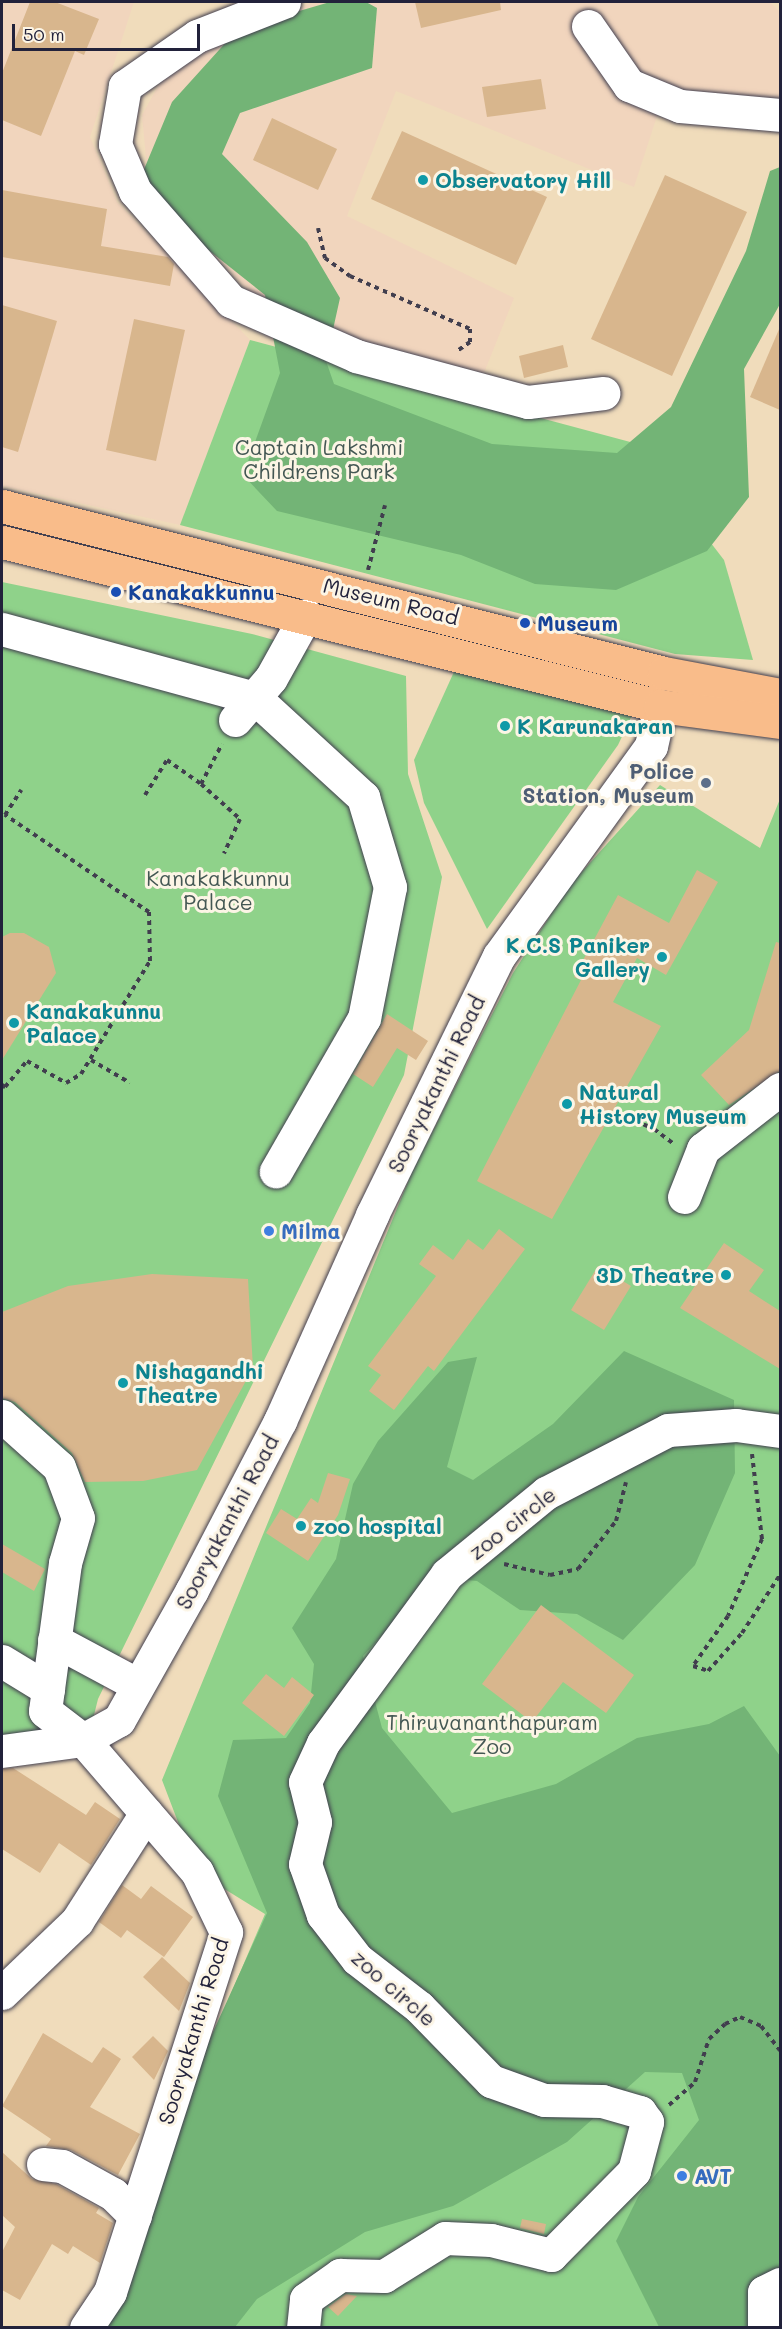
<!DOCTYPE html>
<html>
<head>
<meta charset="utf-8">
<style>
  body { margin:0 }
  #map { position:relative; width:782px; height:2329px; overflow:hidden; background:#f0dcbb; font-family:Mali,sans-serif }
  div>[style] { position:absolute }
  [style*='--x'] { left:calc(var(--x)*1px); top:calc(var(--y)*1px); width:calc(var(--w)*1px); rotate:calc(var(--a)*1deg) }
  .built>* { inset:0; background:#f1d5bd }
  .green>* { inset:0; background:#8fd28a }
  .forest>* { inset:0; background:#73b476 }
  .building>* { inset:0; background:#d8b68d }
  .path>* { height:4px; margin-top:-2px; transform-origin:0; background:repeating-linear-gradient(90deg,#413e4e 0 4.5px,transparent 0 9px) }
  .roads { filter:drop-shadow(0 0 2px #413e4e) drop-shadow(0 0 2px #413e4e) }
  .minor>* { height:33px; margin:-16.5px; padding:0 16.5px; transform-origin:16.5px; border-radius:16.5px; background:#fff }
  .major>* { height:33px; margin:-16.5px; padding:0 16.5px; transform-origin:16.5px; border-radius:16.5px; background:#f9bc8a }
  .dots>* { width:16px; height:16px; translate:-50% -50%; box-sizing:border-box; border:3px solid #fcf5e5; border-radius:50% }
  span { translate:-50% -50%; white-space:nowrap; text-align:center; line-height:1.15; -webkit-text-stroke:6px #fcf5e5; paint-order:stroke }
  .culture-label { font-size:21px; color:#0d838f; font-weight:700 }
  .left { translate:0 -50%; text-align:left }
  .right { translate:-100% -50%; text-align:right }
  .park-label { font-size:21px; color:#435753 }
  .transit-label { font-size:21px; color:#164399; font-weight:700 }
  .street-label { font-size:21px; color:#22223b }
  .service-label { font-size:21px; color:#4e5e75; font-weight:700 }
  .shop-label { font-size:21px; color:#366cbe; font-weight:700 }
  .frame { position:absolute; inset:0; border:3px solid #22223b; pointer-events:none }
  .scale { position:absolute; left:12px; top:24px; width:188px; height:27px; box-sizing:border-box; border:3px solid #22223b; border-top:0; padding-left:8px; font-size:18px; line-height:21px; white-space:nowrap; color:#22223b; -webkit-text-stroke:4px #fcf5e5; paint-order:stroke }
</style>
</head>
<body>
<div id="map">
  <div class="built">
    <i style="clip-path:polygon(2px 2px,134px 2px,90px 137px,117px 202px,250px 340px,180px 525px,2px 486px)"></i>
    <i style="clip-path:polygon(313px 2px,770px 2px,780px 12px,780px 126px,658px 113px,634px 187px,396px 91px,347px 216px,514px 298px,484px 373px,367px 343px,254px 297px,148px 180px,142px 115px,170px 65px)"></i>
  </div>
  <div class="green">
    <i style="clip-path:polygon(250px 340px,634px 443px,724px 560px,753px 660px,675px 654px,180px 525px)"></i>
    <i style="clip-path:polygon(2px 582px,252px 634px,406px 676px,408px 774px,442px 877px,404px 1075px,98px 1699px,90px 1731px,2px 1738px)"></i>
    <i style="clip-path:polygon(458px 663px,633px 713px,618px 745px,487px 929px,424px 803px,414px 760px)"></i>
    <i style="clip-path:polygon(660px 785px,760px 848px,780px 799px,780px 2327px,88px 2328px,265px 1914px,197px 1872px,162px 1780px,412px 1172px,513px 973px,570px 885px)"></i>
  </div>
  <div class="forest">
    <i style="clip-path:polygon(330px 2px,366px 2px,377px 8px,372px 68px,240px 113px,222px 154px,307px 242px,340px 298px,326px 361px,334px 384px,492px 444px,617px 453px,671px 407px,746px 251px,770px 171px,780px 167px,780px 304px,744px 369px,749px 497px,707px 551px,616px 590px,535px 584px,461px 555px,277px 511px,243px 475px,280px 373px,265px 295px,172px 221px,140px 179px,172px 102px,238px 29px)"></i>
    <i style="clip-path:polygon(624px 1351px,734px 1400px,735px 1473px,695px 1565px,623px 1640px,577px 1614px,520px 1610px,477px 1581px,435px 1577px,363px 1656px,382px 1728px,452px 1813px,556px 1784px,637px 1738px,709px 1724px,744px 1706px,780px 1756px,780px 2327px,659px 2327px,616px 2241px,638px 2197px,699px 2120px,682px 2073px,645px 2072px,567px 2142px,453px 2206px,365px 2232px,257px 2299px,235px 2327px,99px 2328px,203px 2054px,267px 1913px,218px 1796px,233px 1740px,286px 1738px,310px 1703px,314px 1664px,292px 1628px,336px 1559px,353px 1484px,378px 1441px,448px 1362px,477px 1357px,447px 1467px,473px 1480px,553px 1424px)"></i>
  </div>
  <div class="building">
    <i style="clip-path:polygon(30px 2px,55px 2px,99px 19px,84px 55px,75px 51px,41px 136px,2px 120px,2px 73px)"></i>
    <i style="clip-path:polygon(415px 2px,500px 2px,501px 10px,421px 28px)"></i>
    <i style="clip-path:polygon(541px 79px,546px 109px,487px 117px,482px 87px)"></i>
    <i style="clip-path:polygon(272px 118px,337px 149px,318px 190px,253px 160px)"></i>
    <i style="clip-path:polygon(402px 131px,547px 197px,516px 265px,371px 199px)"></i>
    <i style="clip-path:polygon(665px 175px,747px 212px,672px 376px,591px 339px)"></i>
    <i style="clip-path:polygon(2px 190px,107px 209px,101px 246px,168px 257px,174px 264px,170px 286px,2px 257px)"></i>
    <i style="clip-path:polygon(2px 305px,57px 321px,18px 452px,2px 447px)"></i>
    <i style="clip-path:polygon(134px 319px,185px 330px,156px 461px,106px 450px)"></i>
    <i style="clip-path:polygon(780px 327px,780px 410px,750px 397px)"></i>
    <i style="clip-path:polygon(563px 345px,568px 367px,524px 378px,519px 356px)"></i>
    <i style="clip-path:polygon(697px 870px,718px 882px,666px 975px,637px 958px,613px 1002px,661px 1026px,552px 1219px,477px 1181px,581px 980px,574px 977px,618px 895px,669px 923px)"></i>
    <i style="clip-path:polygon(10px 933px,24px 933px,49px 947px,56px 973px,2px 1060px,2px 937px)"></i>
    <i style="clip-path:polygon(776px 942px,780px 943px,780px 1071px,729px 1105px,701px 1075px,749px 1030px)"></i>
    <i style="clip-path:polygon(387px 1014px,428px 1041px,416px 1060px,397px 1048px,373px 1087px,353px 1074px)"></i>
    <i style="clip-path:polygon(499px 1229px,525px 1249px,434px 1371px,428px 1366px,394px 1410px,369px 1391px,381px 1375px,368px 1366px,436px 1276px,419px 1264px,433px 1245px,453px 1260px,468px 1239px,483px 1250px)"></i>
    <i style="clip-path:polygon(724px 1243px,764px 1270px,749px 1291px,780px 1311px,780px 1369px,680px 1308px)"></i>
    <i style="clip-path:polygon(598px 1266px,631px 1286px,604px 1330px,571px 1310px)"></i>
    <i style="clip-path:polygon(152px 1274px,248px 1279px,253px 1368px,197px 1470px,143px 1481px,85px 1482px,72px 1453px,15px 1402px,2px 1398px,2px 1312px,68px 1286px)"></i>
    <i style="clip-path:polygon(328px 1473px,350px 1479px,338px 1515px,308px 1561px,266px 1533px,281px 1509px,297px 1519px,311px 1498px,318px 1503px)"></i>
    <i style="clip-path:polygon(2px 1544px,45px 1569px,34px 1591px,2px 1572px)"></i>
    <i style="clip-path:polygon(541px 1605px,634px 1675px,606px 1713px,563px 1682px,532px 1722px,482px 1684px)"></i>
    <i style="clip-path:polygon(266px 1674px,284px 1688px,292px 1677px,314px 1695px,284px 1736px,242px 1703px)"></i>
    <i style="clip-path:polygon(13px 1768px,86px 1815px,95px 1802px,120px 1819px,91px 1865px,59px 1843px,40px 1873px,2px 1849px,2px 1769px)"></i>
    <i style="clip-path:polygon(122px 1885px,141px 1899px,151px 1886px,193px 1917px,164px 1957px,127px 1930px,121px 1938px,99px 1922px)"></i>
    <i style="clip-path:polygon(162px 1957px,190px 1983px,179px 2011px,143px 1977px)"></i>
    <i style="clip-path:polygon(43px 2033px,92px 2063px,103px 2047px,121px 2059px,90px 2107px,140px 2134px,118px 2175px,71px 2150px,46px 2146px,51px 2139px,2px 2106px)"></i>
    <i style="clip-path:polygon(153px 2036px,168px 2051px,154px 2080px,132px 2057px)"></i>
    <i style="clip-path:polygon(2px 2152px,32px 2179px,56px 2184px,99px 2208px,96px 2213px,113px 2223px,100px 2263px,73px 2246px,68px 2254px,52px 2244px,20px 2300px,2px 2290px,2px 2252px,15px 2227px,2px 2215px)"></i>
    <i style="clip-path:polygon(522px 2219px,546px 2224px,544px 2234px,520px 2228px)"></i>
    <i style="clip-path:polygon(346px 2294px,357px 2296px,338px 2316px,328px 2307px)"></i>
  </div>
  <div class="path">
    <i style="--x:318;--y:228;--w:31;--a:77"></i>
    <i style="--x:325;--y:258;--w:31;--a:36"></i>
    <i style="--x:350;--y:276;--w:131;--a:23.8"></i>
    <i style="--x:470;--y:329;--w:13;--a:90"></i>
    <i style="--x:470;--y:342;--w:16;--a:145"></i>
    <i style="--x:368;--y:570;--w:67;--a:-75.3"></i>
    <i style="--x:201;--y:784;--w:52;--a:41.9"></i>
    <i style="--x:240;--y:819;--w:38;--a:115"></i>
    <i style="--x:145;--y:795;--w:41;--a:-57.8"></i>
    <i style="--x:167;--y:760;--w:42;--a:35.2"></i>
    <i style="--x:201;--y:784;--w:45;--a:-62.3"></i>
    <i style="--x:91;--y:1060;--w:45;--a:30.5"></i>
    <i style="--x:2;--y:1085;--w:4;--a:34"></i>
    <i style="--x:5;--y:1087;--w:34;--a:-50"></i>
    <i style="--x:27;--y:1061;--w:45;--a:29.4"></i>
    <i style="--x:66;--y:1083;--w:17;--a:-31"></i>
    <i style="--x:81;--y:1074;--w:132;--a:-58.6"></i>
    <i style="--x:150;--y:961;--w:49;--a:-91.2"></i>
    <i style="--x:149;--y:912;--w:174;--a:-146"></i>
    <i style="--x:5;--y:815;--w:30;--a:-57"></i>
    <i style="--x:619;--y:1114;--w:38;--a:23"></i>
    <i style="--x:654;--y:1129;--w:26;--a:37"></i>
    <i style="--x:752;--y:1454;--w:86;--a:83.3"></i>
    <i style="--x:762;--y:1539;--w:84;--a:113.8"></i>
    <i style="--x:728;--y:1616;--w:61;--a:125"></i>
    <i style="--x:693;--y:1666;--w:16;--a:18"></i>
    <i style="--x:708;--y:1671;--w:51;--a:-48.2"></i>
    <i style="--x:742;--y:1633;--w:69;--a:-56.8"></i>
    <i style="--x:504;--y:1564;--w:47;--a:13.4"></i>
    <i style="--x:550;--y:1575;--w:29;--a:-12"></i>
    <i style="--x:578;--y:1569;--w:61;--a:-51.6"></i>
    <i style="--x:616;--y:1521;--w:40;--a:-75.6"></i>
    <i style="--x:669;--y:2105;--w:35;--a:-41"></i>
    <i style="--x:695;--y:2082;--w:45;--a:-72"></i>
    <i style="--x:709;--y:2039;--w:22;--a:-43"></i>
    <i style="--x:725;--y:2024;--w:17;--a:-25"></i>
    <i style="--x:740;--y:2017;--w:23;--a:23"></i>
    <i style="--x:761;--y:2026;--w:31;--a:52"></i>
  </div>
  <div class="roads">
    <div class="minor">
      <i style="--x:284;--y:2;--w:93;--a:158.7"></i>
      <i style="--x:197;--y:36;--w:88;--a:145.2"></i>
      <i style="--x:125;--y:86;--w:59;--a:99.8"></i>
      <i style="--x:115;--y:144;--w:51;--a:66.9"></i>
      <i style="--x:135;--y:191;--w:146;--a:48.9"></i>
      <i style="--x:231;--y:301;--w:137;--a:23.7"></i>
      <i style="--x:356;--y:356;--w:178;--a:15"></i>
      <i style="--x:528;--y:402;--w:76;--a:-6.8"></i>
      <i style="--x:588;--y:26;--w:72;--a:55.2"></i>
      <i style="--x:629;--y:85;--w:55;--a:22.4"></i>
      <i style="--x:680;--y:106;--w:100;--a:5.1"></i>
      <i style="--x:2;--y:629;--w:262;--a:15.3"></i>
      <i style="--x:255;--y:698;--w:147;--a:42.5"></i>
      <i style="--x:363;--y:797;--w:94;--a:73.3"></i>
      <i style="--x:390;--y:887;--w:134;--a:101.2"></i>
      <i style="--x:364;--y:1018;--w:177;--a:119.9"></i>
      <i style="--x:235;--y:720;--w:55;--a:-49.4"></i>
      <i style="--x:271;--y:678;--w:72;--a:-60.9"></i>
      <i style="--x:684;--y:1197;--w:52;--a:-68.4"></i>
      <i style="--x:703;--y:1149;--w:98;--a:-37.9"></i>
      <i style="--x:2;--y:1416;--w:76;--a:41.8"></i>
      <i style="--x:59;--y:1467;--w:54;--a:69.6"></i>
      <i style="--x:78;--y:1518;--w:47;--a:106.1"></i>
      <i style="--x:65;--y:1563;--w:149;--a:97.7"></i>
      <i style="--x:45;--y:1711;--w:48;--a:37.3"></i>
      <i style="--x:54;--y:1640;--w:95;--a:28.2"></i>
      <i style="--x:2;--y:1661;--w:54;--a:31.3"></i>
      <i style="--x:2;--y:1751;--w:82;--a:-7.7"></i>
      <i style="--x:2;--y:1993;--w:104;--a:-43.8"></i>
      <i style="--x:77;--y:1921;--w:128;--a:-57.4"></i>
      <i style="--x:43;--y:2164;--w:19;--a:6"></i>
      <i style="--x:62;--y:2166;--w:58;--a:28.8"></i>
      <i style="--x:113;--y:2194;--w:31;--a:45"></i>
      <i style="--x:86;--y:2328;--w:43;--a:-56.3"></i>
      <i style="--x:110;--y:2292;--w:378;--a:-72.1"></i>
      <i style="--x:226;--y:1932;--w:67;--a:-115.8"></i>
      <i style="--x:197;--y:1872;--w:174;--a:-130.8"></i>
      <i style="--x:83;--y:1740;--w:41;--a:-29.1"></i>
      <i style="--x:119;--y:1720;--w:149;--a:-60.7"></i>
      <i style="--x:192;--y:1590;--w:191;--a:-62.5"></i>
      <i style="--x:280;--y:1421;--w:226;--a:-65.9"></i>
      <i style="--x:372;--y:1215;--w:288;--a:-63.9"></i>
      <i style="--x:499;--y:956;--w:259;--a:-54.1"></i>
      <i style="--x:651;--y:746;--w:41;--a:-77.3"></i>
      <i style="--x:303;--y:2328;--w:29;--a:-84"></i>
      <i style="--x:306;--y:2299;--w:42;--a:-35.2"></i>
      <i style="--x:340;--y:2275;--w:44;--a:1.3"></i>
      <i style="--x:384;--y:2276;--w:72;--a:-31.9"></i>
      <i style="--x:445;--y:2238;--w:46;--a:2.5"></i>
      <i style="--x:491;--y:2240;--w:62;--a:14"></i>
      <i style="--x:551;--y:2255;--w:118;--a:-45.3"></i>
      <i style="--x:634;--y:2171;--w:51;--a:-75.1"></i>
      <i style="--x:647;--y:2122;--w:12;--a:-125"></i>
      <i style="--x:640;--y:2112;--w:40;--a:-164"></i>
      <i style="--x:602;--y:2101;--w:58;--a:-179"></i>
      <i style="--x:544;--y:2100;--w:56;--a:-160.3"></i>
      <i style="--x:491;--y:2081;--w:103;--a:-134.2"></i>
      <i style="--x:419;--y:2007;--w:78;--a:-142.3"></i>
      <i style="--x:357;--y:1959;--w:56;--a:-127.7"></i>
      <i style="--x:323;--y:1915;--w:54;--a:-109.4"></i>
      <i style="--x:305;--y:1864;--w:43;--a:-76.6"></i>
      <i style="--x:315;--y:1822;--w:41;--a:-104"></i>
      <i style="--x:305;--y:1782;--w:43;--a:-65.2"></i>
      <i style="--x:323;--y:1743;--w:210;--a:-53.7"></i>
      <i style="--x:447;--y:1574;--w:128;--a:-39.3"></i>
      <i style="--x:546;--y:1493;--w:137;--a:-27.3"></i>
      <i style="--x:668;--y:1430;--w:68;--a:-4.2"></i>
      <i style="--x:736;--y:1425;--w:44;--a:7.8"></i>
      <i style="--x:764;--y:2328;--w:36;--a:-90"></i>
      <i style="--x:764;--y:2292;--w:18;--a:-27"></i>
    </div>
    <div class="major">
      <i style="--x:2;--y:506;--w:683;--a:14.16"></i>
      <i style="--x:664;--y:673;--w:118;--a:10.7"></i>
      <i style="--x:2;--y:542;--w:678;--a:14"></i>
      <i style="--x:660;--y:706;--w:121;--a:7.6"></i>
    </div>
  </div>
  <div class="dots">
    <i style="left:423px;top:180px;background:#0f9aa8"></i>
    <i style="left:116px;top:592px;background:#1a4fb4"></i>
    <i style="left:525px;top:623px;background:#1a4fb4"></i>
    <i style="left:505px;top:726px;background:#0f9aa8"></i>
    <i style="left:706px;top:783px;background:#5c6f8a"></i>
    <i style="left:662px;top:957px;background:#0f9aa8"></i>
    <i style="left:14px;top:1023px;background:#0f9aa8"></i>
    <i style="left:567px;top:1104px;background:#0f9aa8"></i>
    <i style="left:269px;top:1231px;background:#3f7fe0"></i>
    <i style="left:726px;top:1275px;background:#0f9aa8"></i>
    <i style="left:123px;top:1383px;background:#0f9aa8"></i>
    <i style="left:301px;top:1526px;background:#0f9aa8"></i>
    <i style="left:682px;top:2176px;background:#3f7fe0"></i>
  </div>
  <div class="culture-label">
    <span class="left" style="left:435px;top:180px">Observatory Hill</span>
    <span class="left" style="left:517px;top:726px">K Karunakaran</span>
    <span class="right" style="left:650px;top:957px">K.C.S Paniker<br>Gallery</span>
    <span class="left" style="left:26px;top:1023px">Kanakakunnu<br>Palace</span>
    <span class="left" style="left:579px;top:1104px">Natural<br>History Museum</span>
    <span class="right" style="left:714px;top:1275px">3D Theatre</span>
    <span class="left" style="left:135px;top:1383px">Nishagandhi<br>Theatre</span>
    <span class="left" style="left:313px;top:1526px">zoo hospital</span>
  </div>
  <div class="park-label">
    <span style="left:319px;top:459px">Captain Lakshmi<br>Childrens Park</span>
    <span style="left:218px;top:890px">Kanakakkunnu<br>Palace</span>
    <span style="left:492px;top:1734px">Thiruvananthapuram<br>Zoo</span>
  </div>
  <div class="transit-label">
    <span class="left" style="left:128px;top:592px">Kanakakkunnu</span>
    <span class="left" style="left:537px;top:623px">Museum</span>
  </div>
  <div class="street-label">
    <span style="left:391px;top:601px;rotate:14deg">Museum Road</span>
    <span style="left:436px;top:1084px;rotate:-64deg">Sooryakanthi Road</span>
    <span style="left:227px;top:1522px;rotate:-62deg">Sooryakanthi Road</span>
    <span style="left:512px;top:1523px;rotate:-38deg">zoo circle</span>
    <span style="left:394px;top:1988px;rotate:41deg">zoo circle</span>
    <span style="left:193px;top:2031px;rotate:-73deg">Sooryakanthi Road</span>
  </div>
  <div class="service-label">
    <span class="right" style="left:694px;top:783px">Police<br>Station, Museum</span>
  </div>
  <div class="shop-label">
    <span class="left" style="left:281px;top:1231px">Milma</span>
    <span class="left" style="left:694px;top:2176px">AVT</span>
  </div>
  <div class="frame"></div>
  <div class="scale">50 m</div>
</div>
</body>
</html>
